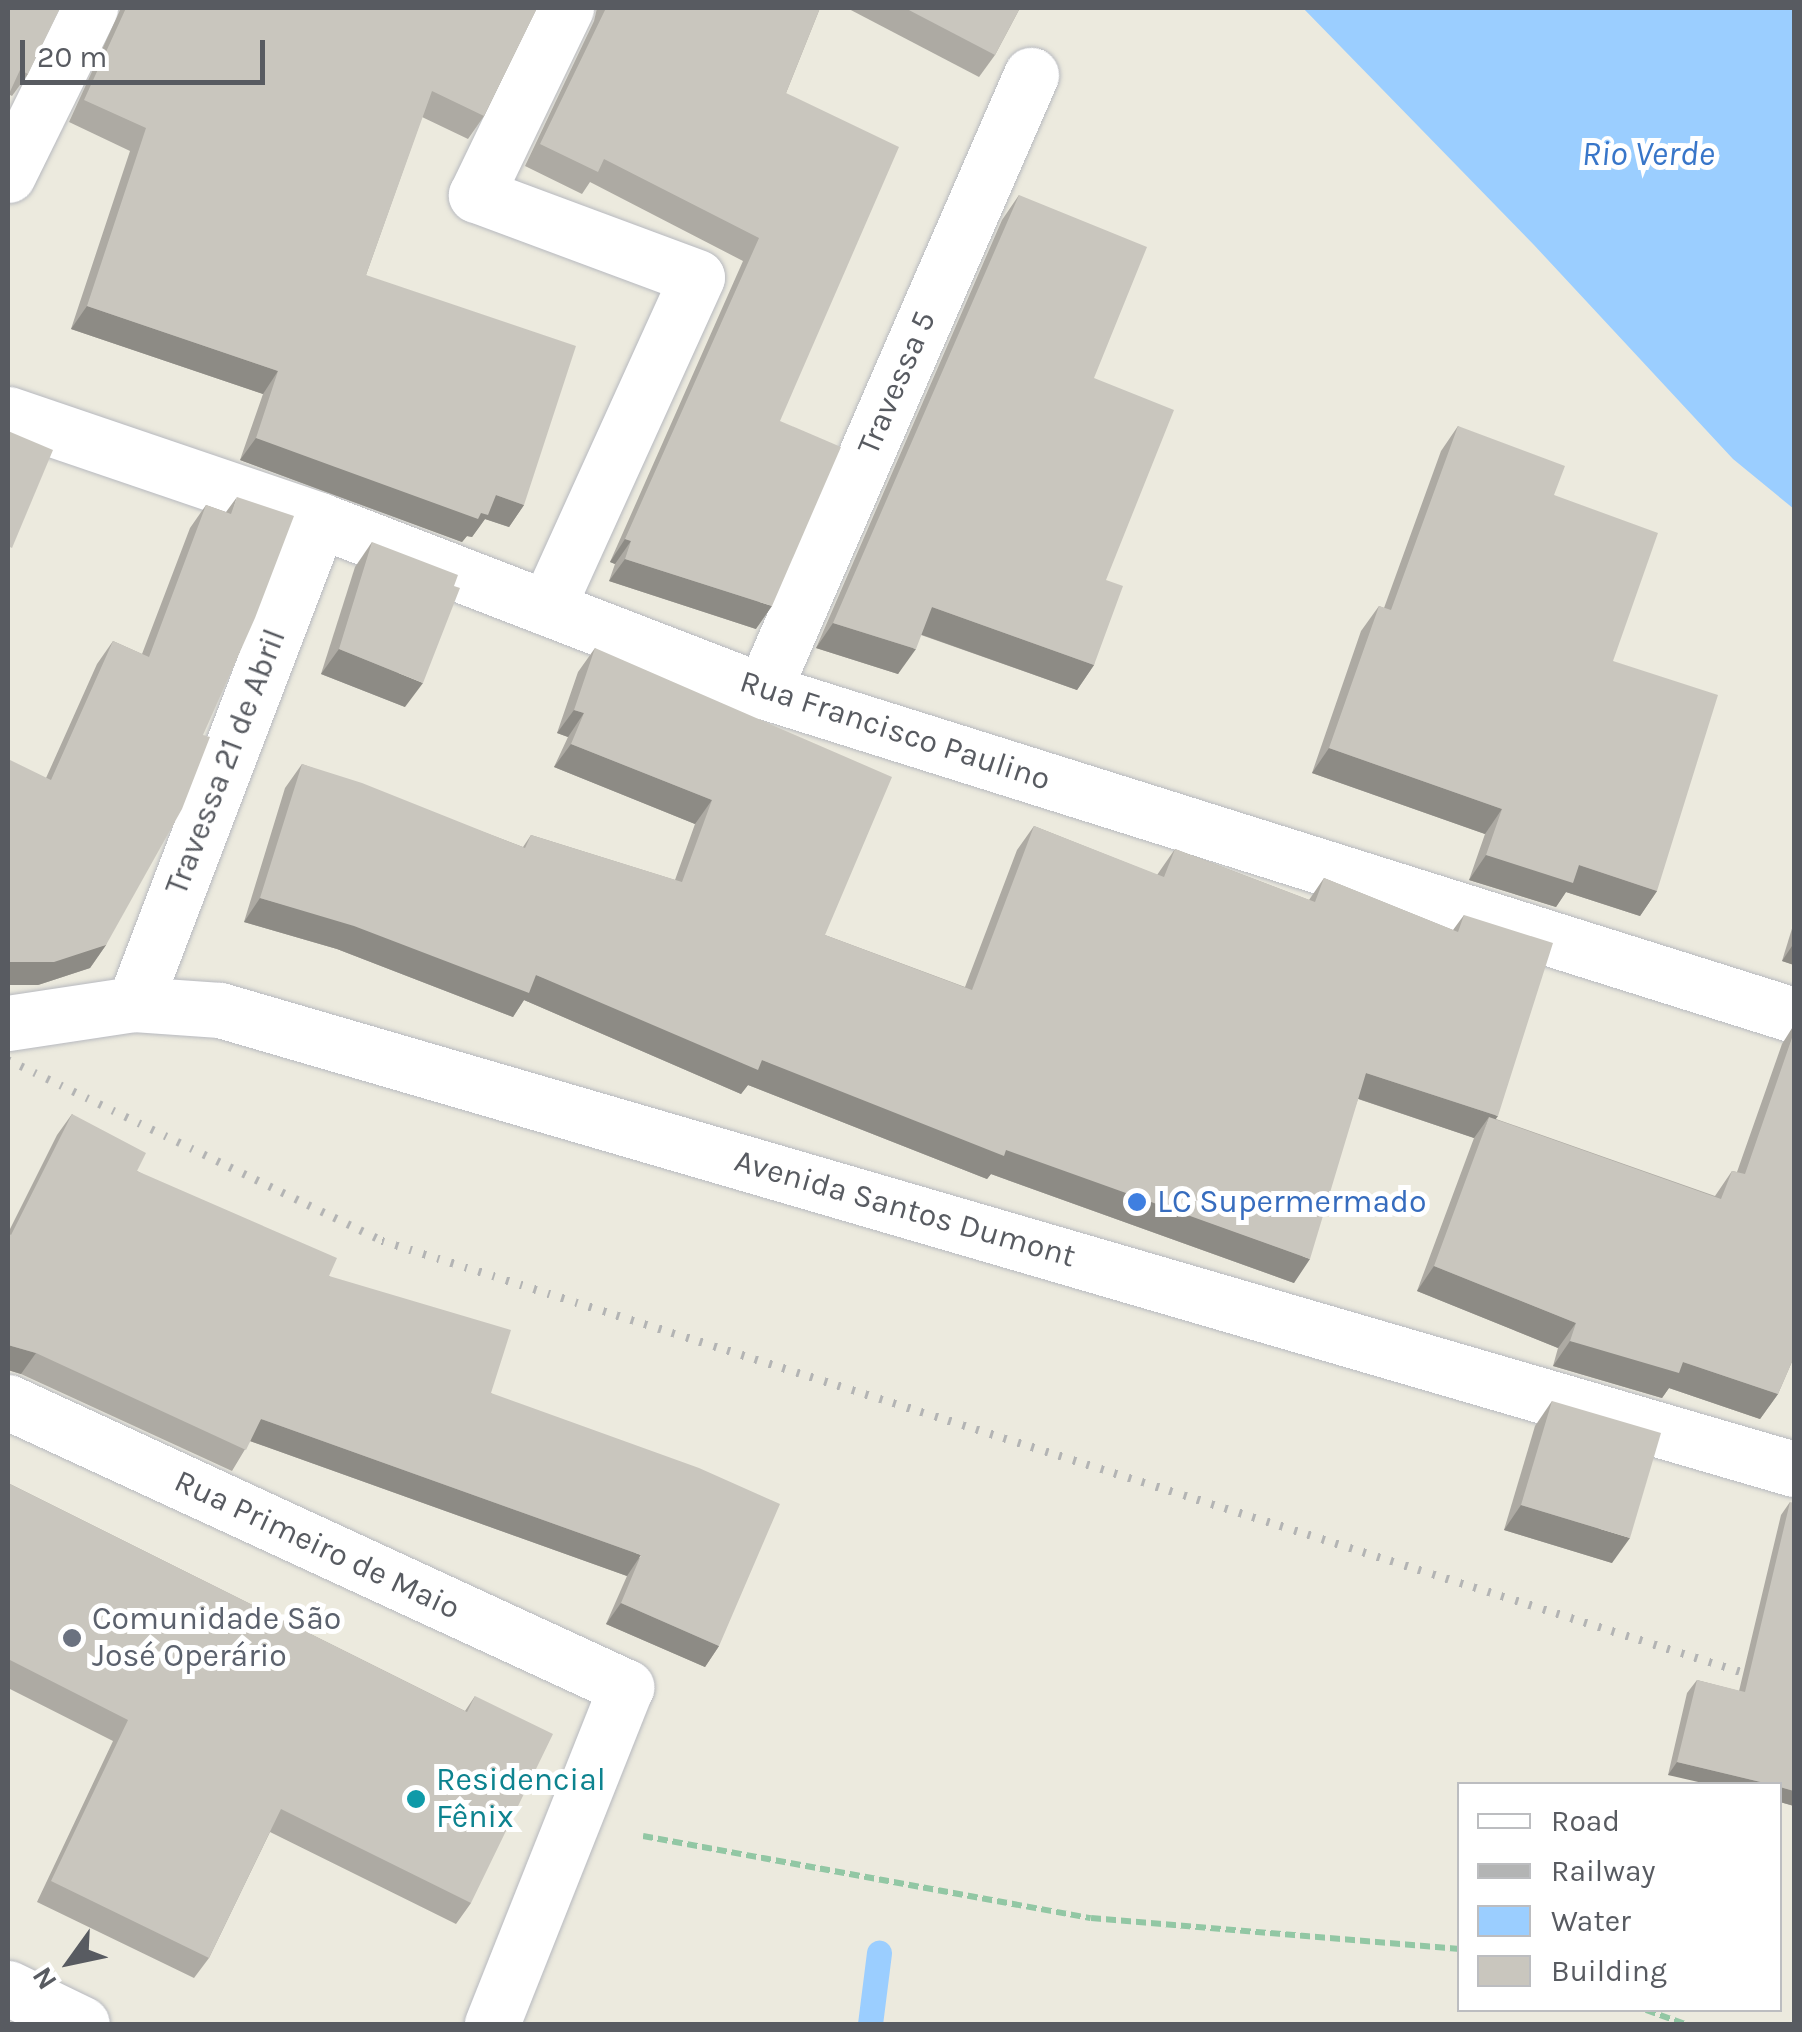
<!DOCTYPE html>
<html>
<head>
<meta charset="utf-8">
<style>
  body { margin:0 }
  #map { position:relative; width:1802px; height:2032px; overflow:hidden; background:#eceade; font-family:Karla,sans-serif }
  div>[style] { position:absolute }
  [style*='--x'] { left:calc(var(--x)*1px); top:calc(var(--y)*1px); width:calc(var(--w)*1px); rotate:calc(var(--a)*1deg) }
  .water>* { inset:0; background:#9bceff }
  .stream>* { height:25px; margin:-12.5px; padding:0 12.5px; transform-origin:12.5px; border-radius:12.5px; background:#9bceff }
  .path>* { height:6px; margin-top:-3px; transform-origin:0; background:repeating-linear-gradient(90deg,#92c7a4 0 10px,transparent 0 15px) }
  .roads { filter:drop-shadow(0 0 2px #b7b9bf) drop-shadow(0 0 2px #b7b9bf) }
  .minor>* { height:55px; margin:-27.5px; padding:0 27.5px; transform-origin:27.5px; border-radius:27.5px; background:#fff }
  .tertiary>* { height:55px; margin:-27.5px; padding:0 27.5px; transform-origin:27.5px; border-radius:27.5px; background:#fff }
  .rail>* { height:8px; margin-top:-4px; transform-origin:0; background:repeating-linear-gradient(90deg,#b3b4b4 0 2.5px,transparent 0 14.5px) }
  .wall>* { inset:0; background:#adaaa3 }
  .shaded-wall>* { inset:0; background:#8d8b85 }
  .building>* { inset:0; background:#c9c6be }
  .dots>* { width:28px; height:28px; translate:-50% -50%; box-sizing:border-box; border:5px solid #fff; border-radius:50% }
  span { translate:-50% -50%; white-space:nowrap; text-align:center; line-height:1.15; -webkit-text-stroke:10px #fff; paint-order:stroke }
  .street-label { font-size:32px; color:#585b61 }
  .shop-label { font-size:32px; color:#366cbe }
  .left { translate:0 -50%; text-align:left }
  .worship-label { font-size:32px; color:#5b616d }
  .culture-label { font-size:32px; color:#0d838f }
  .water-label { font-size:35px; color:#3876c9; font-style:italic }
  .frame { position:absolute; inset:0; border:10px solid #585b61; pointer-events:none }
  .legend { position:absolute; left:1457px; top:1782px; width:325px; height:230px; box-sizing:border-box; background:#fff; border:2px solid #bcbdc0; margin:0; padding:12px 18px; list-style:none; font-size:30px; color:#585b61 }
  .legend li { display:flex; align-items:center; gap:20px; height:50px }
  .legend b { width:50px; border:2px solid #bcbdc0 }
  .north { position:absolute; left:20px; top:1912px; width:100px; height:100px; -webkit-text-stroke:8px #fff; paint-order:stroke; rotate:237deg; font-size:28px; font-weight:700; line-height:40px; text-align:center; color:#585b61 }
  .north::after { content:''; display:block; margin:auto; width:35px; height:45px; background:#585b61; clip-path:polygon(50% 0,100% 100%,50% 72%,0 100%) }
  .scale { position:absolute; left:20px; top:40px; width:245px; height:45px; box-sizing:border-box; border:5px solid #585b61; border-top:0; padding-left:12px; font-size:30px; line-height:35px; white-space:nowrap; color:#585b61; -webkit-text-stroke:8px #fff; paint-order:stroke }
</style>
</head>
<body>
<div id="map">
  <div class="water">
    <i style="clip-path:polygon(1303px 8px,1794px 8px,1794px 509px,1733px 459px,1534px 245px)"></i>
  </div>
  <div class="stream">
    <i style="--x:870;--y:2024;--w:72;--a:-82.8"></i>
  </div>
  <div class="path">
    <i style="--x:643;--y:1836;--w:455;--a:10.4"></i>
    <i style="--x:1091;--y:1918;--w:370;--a:4.8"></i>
    <i style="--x:1646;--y:2010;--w:41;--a:19.7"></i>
  </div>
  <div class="roads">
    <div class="minor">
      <i style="--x:8;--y:175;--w:186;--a:-63.8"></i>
      <i style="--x:8;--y:414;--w:329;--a:18.8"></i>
      <i style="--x:319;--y:520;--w:476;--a:21.1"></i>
      <i style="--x:763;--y:691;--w:1081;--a:17.45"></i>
      <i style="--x:547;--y:608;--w:363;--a:-65.6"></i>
      <i style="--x:697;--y:277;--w:236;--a:-159.6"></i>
      <i style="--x:476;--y:195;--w:208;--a:-64.3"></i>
      <i style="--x:763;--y:691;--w:672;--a:-66.49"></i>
      <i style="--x:134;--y:1004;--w:518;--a:-69.08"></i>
    </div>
    <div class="tertiary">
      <i style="--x:8;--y:1023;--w:127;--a:-8.6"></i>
      <i style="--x:134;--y:1004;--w:86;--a:4"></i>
      <i style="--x:220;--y:1010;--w:1640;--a:16.26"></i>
      <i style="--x:8;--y:1402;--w:681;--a:24.76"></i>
      <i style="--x:626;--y:1687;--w:363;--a:111.7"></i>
      <i style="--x:8;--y:1988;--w:82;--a:25.9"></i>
    </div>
  </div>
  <div class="rail">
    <i style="--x:8;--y:1060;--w:415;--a:25.8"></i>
    <i style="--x:382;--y:1241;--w:1481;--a:17.6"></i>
  </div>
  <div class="wall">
    <i style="clip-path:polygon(8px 8px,28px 74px,12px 96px,8px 94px)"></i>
    <i style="clip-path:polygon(121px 8px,537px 8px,484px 116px,468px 139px,422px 117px,366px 275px,524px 505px,509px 527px,485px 519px,472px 537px,467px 536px,462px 542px,240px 460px,263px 394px,71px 329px,130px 151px,69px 122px)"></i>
    <i style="clip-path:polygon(597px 8px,820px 8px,786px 93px,780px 421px,756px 629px,609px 581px,615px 564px,610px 562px,743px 261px,590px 182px,582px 194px,525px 166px,594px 21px)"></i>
    <i style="clip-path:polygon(847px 8px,1020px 8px,995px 55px,979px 77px)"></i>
    <i style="clip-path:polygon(1019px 195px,1106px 580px,1094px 665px,1077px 690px,921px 635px,898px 674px,816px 648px,1002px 220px)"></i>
    <i style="clip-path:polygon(1458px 426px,1554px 495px,1613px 661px,1657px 891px,1640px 916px,1566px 892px,1556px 907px,1469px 880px,1485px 834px,1312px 773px,1361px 631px,1379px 606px,1384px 608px,1441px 451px)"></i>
    <i style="clip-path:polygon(237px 497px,106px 945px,90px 968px,38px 985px,46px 778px,97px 664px,113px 641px,142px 654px,190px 528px,206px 505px,226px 512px)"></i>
    <i style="clip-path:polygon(372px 542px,405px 707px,321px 674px,355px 567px)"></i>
    <i style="clip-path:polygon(595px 648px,825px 935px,965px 987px,1017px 850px,1034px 826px,1157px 875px,1175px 849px,1309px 900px,1324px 878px,1453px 930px,1464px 915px,1496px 1119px,1715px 1196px,1732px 1171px,1737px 1172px,1782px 1044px,1794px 1025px,1794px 1357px,1778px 1394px,1760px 1419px,1669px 1388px,1662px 1398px,1553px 1366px,1558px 1348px,1417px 1291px,1474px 1138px,1358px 1099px,1294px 1283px,991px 1174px,987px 1179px,748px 1085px,741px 1094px,524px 1000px,513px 1017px,337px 949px,244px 922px,285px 788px,302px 764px,523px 847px,531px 835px,675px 880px,695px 824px,554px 767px,568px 737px,557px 733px,578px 672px)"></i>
    <i style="clip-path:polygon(1794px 922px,1794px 965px,1782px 961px)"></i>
    <i style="clip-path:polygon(72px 1114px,137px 1171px,329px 1276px,491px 1393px,719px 1646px,705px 1667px,606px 1624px,627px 1576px,250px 1441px,232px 1471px,21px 1374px,8px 1370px,8px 1233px,57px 1135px)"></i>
    <i style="clip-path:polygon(1552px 1401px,1612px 1563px,1504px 1530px,1535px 1426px)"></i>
    <i style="clip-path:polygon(8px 1483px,465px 1711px,475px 1696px,471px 1903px,456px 1924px,270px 1832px,209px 1958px,194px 1978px,37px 1902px,113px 1741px,8px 1688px)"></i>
    <i style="clip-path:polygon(1790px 1502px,1794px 1806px,1780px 1802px,1780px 1784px,1668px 1775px,1687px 1693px,1697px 1680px,1739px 1691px,1781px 1515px)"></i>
  </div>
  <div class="shaded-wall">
    <i style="clip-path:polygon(87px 306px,278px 371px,263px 394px,71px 329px)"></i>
    <i style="clip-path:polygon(256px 438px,496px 495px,524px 505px,509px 527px,485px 519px,472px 537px,467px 536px,462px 542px,240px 460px)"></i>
    <i style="clip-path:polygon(625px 539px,631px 541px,615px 564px,610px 562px)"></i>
    <i style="clip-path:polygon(625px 559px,772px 606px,756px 629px,609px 581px)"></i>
    <i style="clip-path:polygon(932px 607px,1094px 665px,1077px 690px,914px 632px)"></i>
    <i style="clip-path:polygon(833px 623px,916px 649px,898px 674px,816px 648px)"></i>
    <i style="clip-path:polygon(339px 649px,423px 683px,405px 707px,321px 674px)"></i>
    <i style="clip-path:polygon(574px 710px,584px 713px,568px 737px,557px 733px)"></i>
    <i style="clip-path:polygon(571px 744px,712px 800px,695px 824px,554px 767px)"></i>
    <i style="clip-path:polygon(1329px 748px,1502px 809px,1485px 834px,1312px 773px)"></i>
    <i style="clip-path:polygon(1486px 855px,1579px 865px,1657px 891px,1640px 916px,1566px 892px,1556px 907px,1469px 880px)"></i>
    <i style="clip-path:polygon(260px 898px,536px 975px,762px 1060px,1310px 1259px,1294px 1283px,991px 1174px,987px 1179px,748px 1085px,741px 1094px,524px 1000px,513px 1017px,337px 949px,244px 922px)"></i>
    <i style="clip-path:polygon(1794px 943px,1794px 965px,1782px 961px)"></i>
    <i style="clip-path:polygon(106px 945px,90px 968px,38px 985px,8px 985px,8px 962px)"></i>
    <i style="clip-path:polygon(1366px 1073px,1498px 1116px,1481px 1140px,1489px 1117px,1474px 1138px,1350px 1096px)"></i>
    <i style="clip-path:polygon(1434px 1266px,1576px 1323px,1558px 1348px,1417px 1291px)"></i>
    <i style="clip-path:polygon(1570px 1341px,1683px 1362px,1778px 1394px,1760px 1419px,1669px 1388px,1662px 1398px,1553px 1366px)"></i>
    <i style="clip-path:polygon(8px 1345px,36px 1353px,21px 1374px,8px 1370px)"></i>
    <i style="clip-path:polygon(261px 1419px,641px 1555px,627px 1576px,247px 1440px)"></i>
    <i style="clip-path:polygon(1521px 1505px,1630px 1538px,1612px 1563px,1504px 1530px)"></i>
    <i style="clip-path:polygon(621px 1603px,719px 1646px,705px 1667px,606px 1624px)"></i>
    <i style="clip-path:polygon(1677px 1762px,1769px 1784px,1707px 1784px,1668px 1775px)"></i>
    <i style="clip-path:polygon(1780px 1787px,1794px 1791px,1794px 1806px,1780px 1802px)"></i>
  </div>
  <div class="building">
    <i style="clip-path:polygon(8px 8px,60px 8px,28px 74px,20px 70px,8px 96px)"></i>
    <i style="clip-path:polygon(126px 8px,537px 8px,484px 116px,432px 91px,366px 275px,576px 346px,524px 505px,496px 495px,488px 515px,481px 513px,478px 519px,256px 438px,278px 371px,87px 306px,146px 128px,84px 100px)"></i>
    <i style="clip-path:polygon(606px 8px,820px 8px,786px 93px,899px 147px,780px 421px,841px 447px,772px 606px,625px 559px,631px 541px,625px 539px,759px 238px,604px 159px,598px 172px,540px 144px)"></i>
    <i style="clip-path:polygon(905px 8px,1020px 8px,995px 55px)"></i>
    <i style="clip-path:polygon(1019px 195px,1147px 247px,1094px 378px,1174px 410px,1106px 580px,1123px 586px,1094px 665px,932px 607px,916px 649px,833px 623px)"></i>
    <i style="clip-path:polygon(1458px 426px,1565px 466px,1554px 495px,1658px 533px,1613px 661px,1718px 695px,1657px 891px,1579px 865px,1573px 883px,1486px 855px,1502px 809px,1329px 748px,1379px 606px,1391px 610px)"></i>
    <i style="clip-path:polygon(8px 431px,53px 450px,12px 548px,8px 546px)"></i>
    <i style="clip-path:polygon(237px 497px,294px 516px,255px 618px,203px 735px,210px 737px,182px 809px,106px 945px,54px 962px,8px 962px,8px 759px,51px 780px,113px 641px,149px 657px,206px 505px,231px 514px)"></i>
    <i style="clip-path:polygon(372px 542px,458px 575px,454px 586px,460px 588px,423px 683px,339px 649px)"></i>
    <i style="clip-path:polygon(595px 648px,892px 777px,825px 935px,972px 990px,1034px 826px,1164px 877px,1175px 849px,1315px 902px,1324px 878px,1458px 932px,1464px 915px,1553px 943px,1498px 1116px,1366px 1073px,1310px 1259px,1006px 1150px,1004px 1156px,762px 1060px,758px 1070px,536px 975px,529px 993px,354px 926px,260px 898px,302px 764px,362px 783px,525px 848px,531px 835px,682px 882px,712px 800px,571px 744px,584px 713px,574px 710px)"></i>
    <i style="clip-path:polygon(1794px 1032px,1794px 1357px,1778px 1394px,1683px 1362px,1679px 1373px,1570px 1341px,1576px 1323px,1434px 1266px,1489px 1117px,1721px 1199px,1732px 1171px,1745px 1174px)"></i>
    <i style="clip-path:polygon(72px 1114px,146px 1153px,137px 1171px,337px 1258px,329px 1276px,511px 1330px,491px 1393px,699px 1468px,780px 1504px,719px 1646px,621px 1603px,641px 1555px,261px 1419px,246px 1450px,36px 1353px,8px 1345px,8px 1233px,11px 1235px)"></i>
    <i style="clip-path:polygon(1552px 1401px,1661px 1433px,1630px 1538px,1521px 1505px)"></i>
    <i style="clip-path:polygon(8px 1483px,467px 1712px,475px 1696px,553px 1734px,471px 1903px,281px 1809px,209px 1958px,51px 1881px,128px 1720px,8px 1659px)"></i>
    <i style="clip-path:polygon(1790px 1502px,1794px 1503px,1794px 1791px,1780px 1787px,1780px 1784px,1769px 1784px,1677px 1762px,1697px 1680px,1745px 1692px)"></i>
  </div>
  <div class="dots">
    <i style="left:1137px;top:1202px;background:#3f7fe0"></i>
    <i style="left:72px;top:1638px;background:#6b7280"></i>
    <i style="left:416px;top:1799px;background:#0f9aa8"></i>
  </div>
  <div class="street-label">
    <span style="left:897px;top:383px;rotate:-67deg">Travessa 5</span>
    <span style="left:895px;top:731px;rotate:18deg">Rua Francisco Paulino</span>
    <span style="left:226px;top:762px;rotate:-69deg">Travessa 21 de Abril</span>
    <span style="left:905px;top:1209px;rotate:16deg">Avenida Santos Dumont</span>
    <span style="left:317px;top:1545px;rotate:25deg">Rua Primeiro de Maio</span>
  </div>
  <div class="shop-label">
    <span class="left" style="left:1157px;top:1202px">LC Supermermado</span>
  </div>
  <div class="worship-label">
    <span class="left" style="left:92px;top:1638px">Comunidade São<br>José Operário</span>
  </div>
  <div class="culture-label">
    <span class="left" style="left:436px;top:1799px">Residencial<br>Fênix</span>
  </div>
  <div class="water-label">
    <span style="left:1648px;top:154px">Rio Verde</span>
  </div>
  <div class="frame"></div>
  <ul class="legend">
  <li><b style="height:12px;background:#fff"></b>Road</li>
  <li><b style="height:12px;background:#b3b4b4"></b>Railway</li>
  <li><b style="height:28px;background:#9bceff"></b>Water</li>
  <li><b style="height:28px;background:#c9c6be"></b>Building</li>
  </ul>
  <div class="north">N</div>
  <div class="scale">20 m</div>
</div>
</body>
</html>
